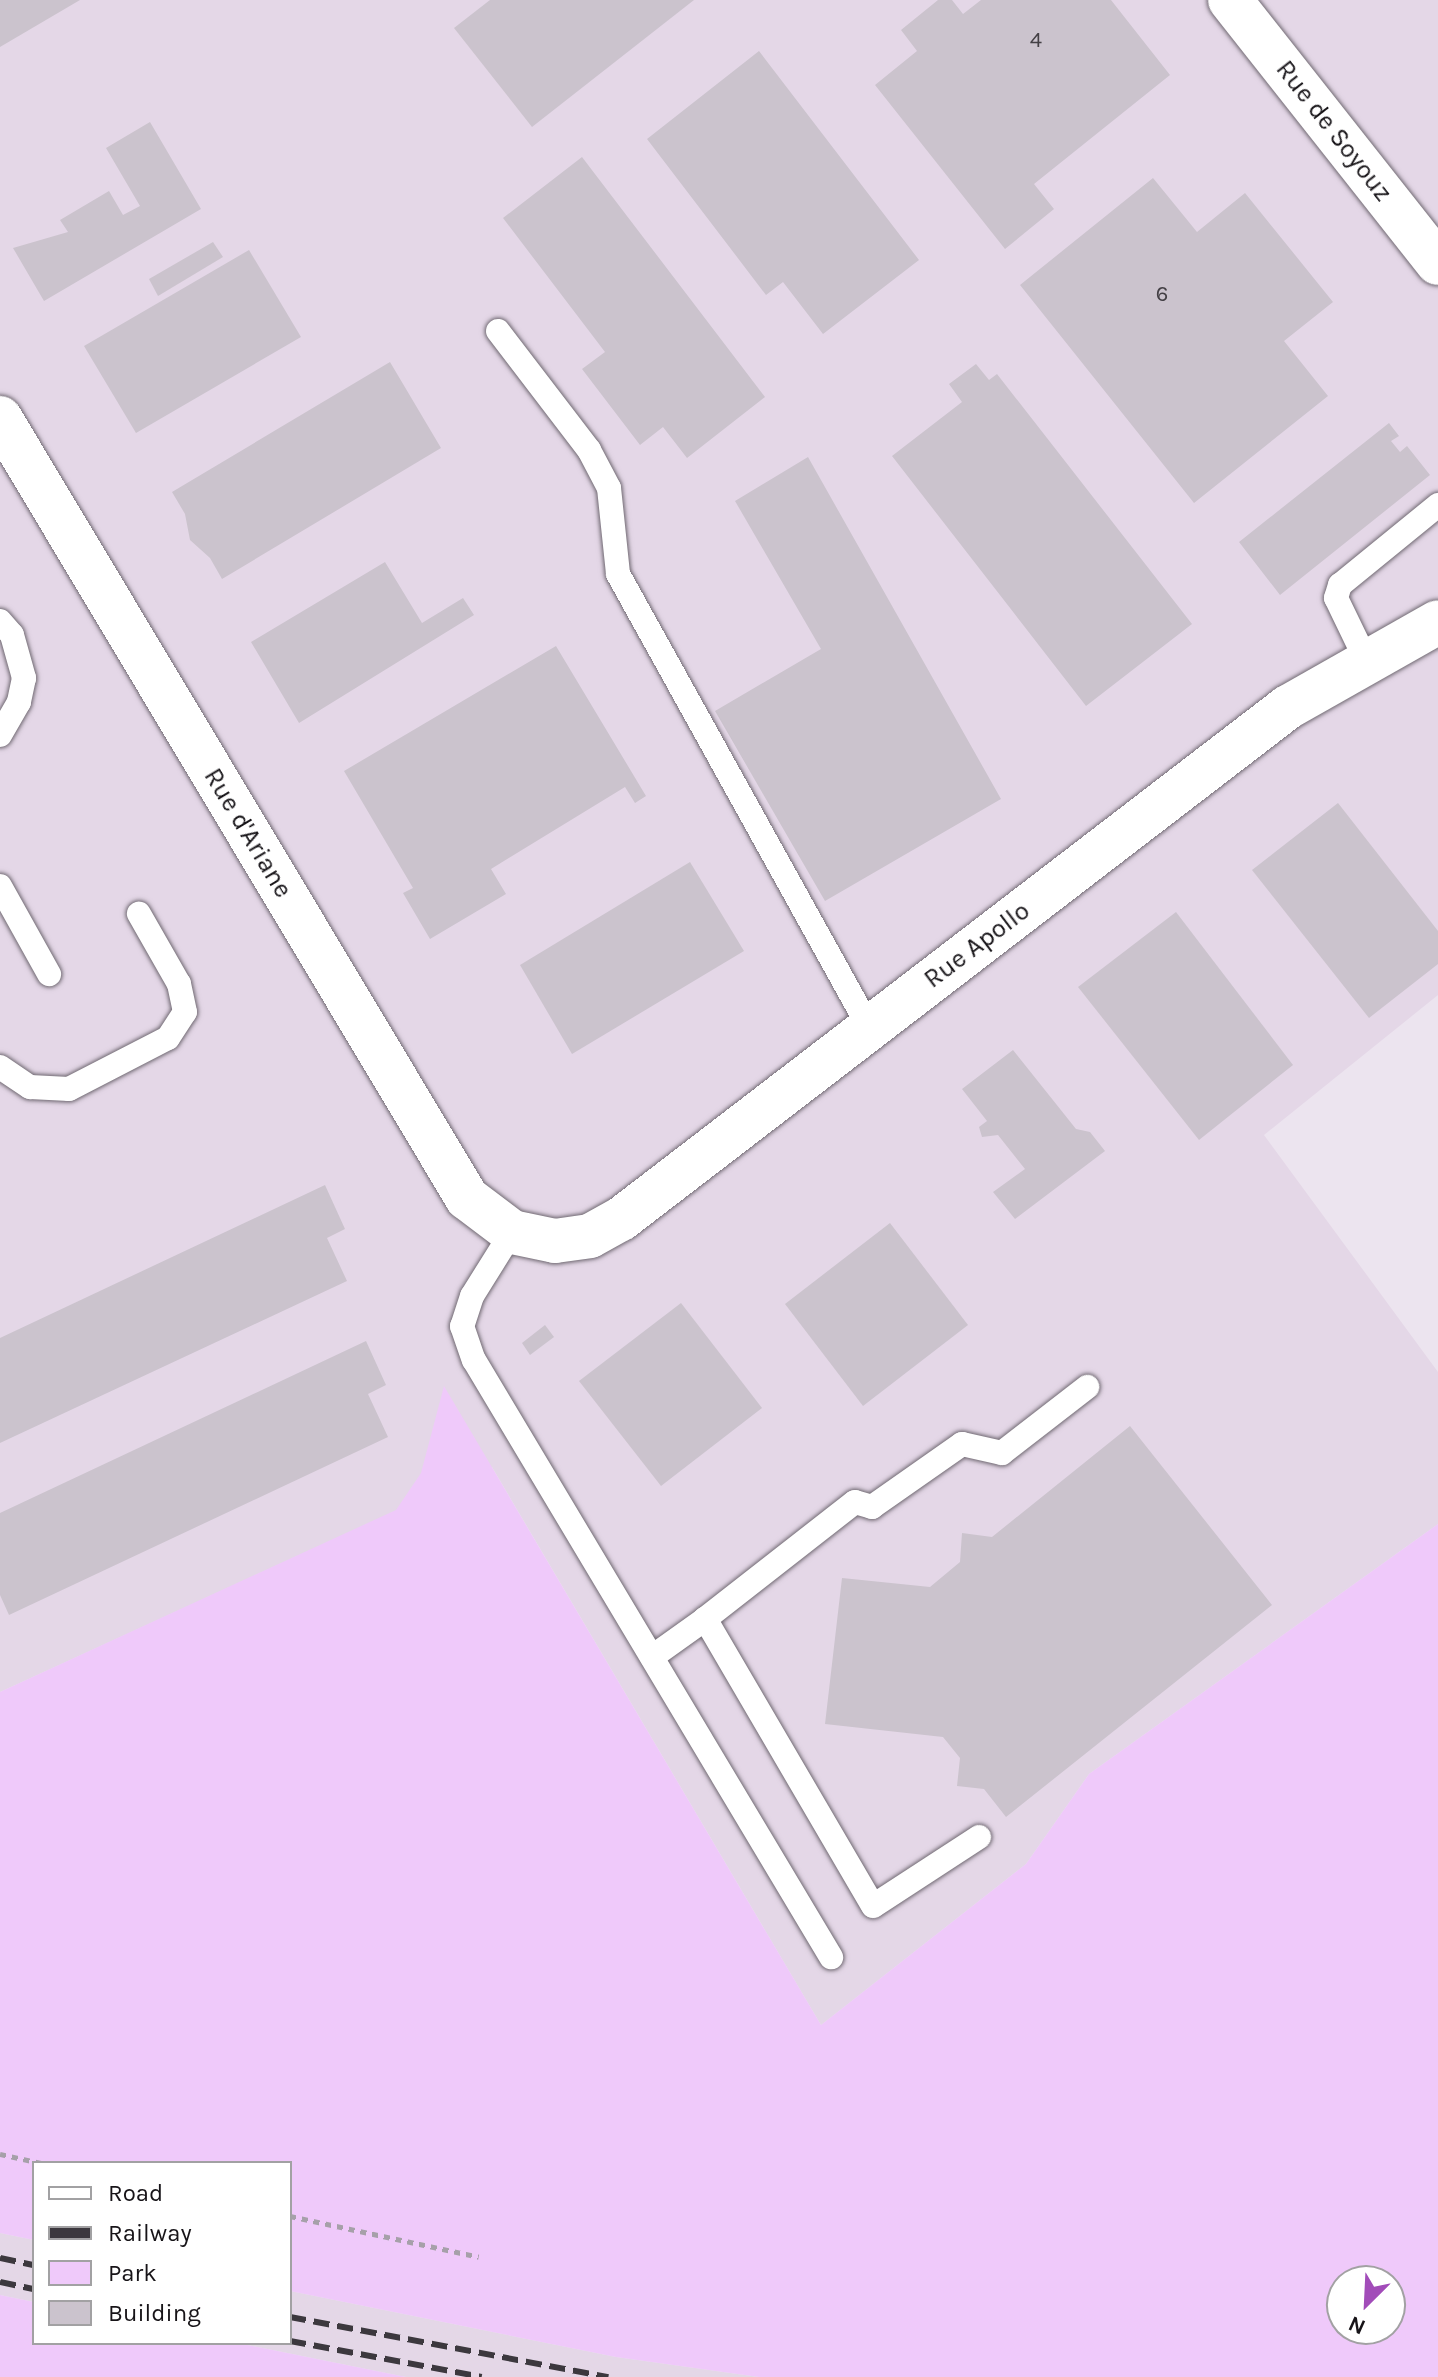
<!DOCTYPE html>
<html>
<head>
<meta charset="utf-8">
<style>
  body { margin:0 }
  #map { position:relative; width:1438px; height:2377px; overflow:hidden; background:#ece4ef; font-family:Karla,sans-serif }
  div>[style] { position:absolute }
  [style*='--x'] { left:calc(var(--x)*1px); top:calc(var(--y)*1px); width:calc(var(--w)*1px); rotate:calc(var(--a)*1deg) }
  .built>* { inset:0; background:#e4d7e7 }
  .green>* { inset:0; background:#efc9fa }
  .building>* { inset:0; background:#cbc3cd }
  .path>* { height:5px; margin-top:-2.5px; transform-origin:0; background:repeating-linear-gradient(90deg,#a6a0a9 0 6px,transparent 0 12px) }
  .roads { filter:drop-shadow(0 0 2px #706972) drop-shadow(0 0 2px #706972) }
  .lane>* { height:24px; margin:-12px; padding:0 12px; transform-origin:12px; border-radius:12px; background:#fff }
  .street>* { height:44px; margin:-22px; padding:0 22px; transform-origin:22px; border-radius:22px; background:#fff }
  .rail>* { height:6px; margin-top:-3px; transform-origin:0; background:repeating-linear-gradient(90deg,#3c383e 0 16px,transparent 0 24px) }
  span { translate:-50% -50%; white-space:nowrap; text-align:center; line-height:1.15; -webkit-text-stroke:7px #fff; paint-order:stroke }
  .number-label { font-size:22px; color:#444045 }
  .number-label span { -webkit-text-stroke-width:0 }
  .street-label { font-size:26px; color:#171418 }
  .legend { position:absolute; left:32px; top:2161px; width:260px; height:184px; box-sizing:border-box; background:#fff; border:2px solid #a2a1a3; margin:0; padding:10px 14px; list-style:none; font-size:24px; color:#171418 }
  .legend li { display:flex; align-items:center; gap:16px; height:40px }
  .legend b { width:40px; border:2px solid #a2a1a3 }
  .north { position:absolute; left:1326px; top:2265px; width:80px; height:80px; box-sizing:border-box; background:#fff; border:2px solid #a2a1a3; border-radius:50%; rotate:204deg; font-size:22px; font-weight:700; line-height:32px; text-align:center; color:#171418 }
  .north::after { content:''; display:block; margin:auto; width:28px; height:36px; background:#a24cb9; clip-path:polygon(50% 0,100% 100%,50% 72%,0 100%) }
</style>
</head>
<body>
<div id="map">
  <div class="built">
    <i style="clip-path:polygon(0 0,1438px 0,1438px 995px,1264px 1135px,1438px 1372px,1438px 1524px,1089px 1774px,1026px 1864px,821px 2025px,492px 1467px,0 1692px)"></i>
    <i style="clip-path:polygon(0 2233px,34px 2240px,34px 2302px,0 2295px)"></i>
    <i style="clip-path:polygon(290px 2291px,616px 2357px,759px 2377px,406px 2377px,238px 2343px,290px 2343px)"></i>
  </div>
  <div class="green">
    <i style="clip-path:polygon(evenodd,444px 1386px,821px 2025px,1026px 1864px,1089px 1774px,1438px 1524px,1438px 2377px,759px 2377px,616px 2357px,290px 2291px,290px 2163px,34px 2163px,34px 2240px,0 2233px,0 1692px,396px 1510px,421px 1473px,444px 1386px,1342px 2281px,1390px 2281px,1390px 2329px,1342px 2329px,1342px 2281px)"></i>
    <i style="clip-path:polygon(0 2295px,34px 2302px,34px 2343px,238px 2343px,406px 2377px,0 2377px)"></i>
  </div>
  <div class="building">
    <i style="clip-path:polygon(0 0,80px 0,0 47px)"></i>
    <i style="clip-path:polygon(490px 0,694px 0,532px 127px,454px 28px)"></i>
    <i style="clip-path:polygon(938px 0,952px 0,963px 14px,981px 0,1111px 0,1170px 75px,1034px 184px,1054px 209px,1005px 249px,875px 85px,917px 51px,901px 30px)"></i>
    <i style="clip-path:polygon(759px 51px,919px 260px,823px 334px,783px 282px,766px 295px,647px 139px)"></i>
    <i style="clip-path:polygon(150px 122px,201px 209px,44px 301px,13px 248px,68px 232px,60px 220px,109px 191px,123px 215px,140px 206px,106px 148px)"></i>
    <i style="clip-path:polygon(582px 157px,765px 397px,687px 458px,663px 427px,640px 445px,582px 369px,605px 352px,503px 218px)"></i>
    <i style="clip-path:polygon(1153px 178px,1197px 232px,1245px 193px,1333px 302px,1284px 341px,1328px 396px,1194px 503px,1020px 285px)"></i>
    <i style="clip-path:polygon(213px 242px,223px 257px,158px 296px,149px 279px)"></i>
    <i style="clip-path:polygon(249px 250px,301px 337px,136px 433px,84px 346px)"></i>
    <i style="clip-path:polygon(390px 362px,441px 448px,222px 579px,210px 558px,190px 540px,185px 514px,172px 492px)"></i>
    <i style="clip-path:polygon(976px 364px,989px 380px,997px 374px,1192px 624px,1086px 706px,892px 456px,962px 402px,949px 384px)"></i>
    <i style="clip-path:polygon(1389px 423px,1399px 436px,1391px 441px,1400px 452px,1407px 446px,1430px 475px,1280px 595px,1239px 542px)"></i>
    <i style="clip-path:polygon(808px 457px,1001px 799px,825px 901px,715px 711px,821px 649px,735px 501px)"></i>
    <i style="clip-path:polygon(385px 562px,422px 623px,463px 598px,474px 615px,299px 723px,251px 642px)"></i>
    <i style="clip-path:polygon(556px 646px,646px 796px,635px 803px,625px 787px,491px 869px,506px 894px,430px 939px,403px 893px,413px 888px,344px 771px)"></i>
    <i style="clip-path:polygon(1338px 803px,1438px 931px,1438px 964px,1369px 1018px,1252px 870px)"></i>
    <i style="clip-path:polygon(690px 862px,744px 951px,572px 1054px,520px 965px)"></i>
    <i style="clip-path:polygon(1176px 912px,1293px 1065px,1199px 1140px,1078px 987px)"></i>
    <i style="clip-path:polygon(1013px 1050px,1076px 1129px,1090px 1132px,1105px 1151px,1015px 1219px,993px 1192px,1025px 1169px,998px 1135px,982px 1137px,979px 1127px,987px 1121px,962px 1089px)"></i>
    <i style="clip-path:polygon(325px 1185px,345px 1229px,327px 1238px,347px 1281px,0 1443px,0 1338px)"></i>
    <i style="clip-path:polygon(890px 1223px,968px 1325px,863px 1406px,785px 1304px)"></i>
    <i style="clip-path:polygon(681px 1303px,762px 1408px,661px 1486px,579px 1381px)"></i>
    <i style="clip-path:polygon(545px 1325px,554px 1337px,530px 1355px,522px 1343px)"></i>
    <i style="clip-path:polygon(366px 1341px,386px 1385px,368px 1394px,388px 1437px,9px 1615px,0 1595px,0 1513px)"></i>
    <i style="clip-path:polygon(1130px 1426px,1272px 1605px,1006px 1817px,984px 1789px,957px 1786px,960px 1758px,943px 1737px,825px 1724px,842px 1578px,930px 1587px,960px 1562px,962px 1533px,992px 1537px)"></i>
  </div>
  <div class="path">
    <i style="--x:0;--y:2154;--w:42;--a:12.4"></i>
    <i style="--x:290;--y:2216;--w:193;--a:12.2"></i>
  </div>
  <div class="roads">
    <div class="lane">
      <i style="--x:498;--y:331;--w:150;--a:52.6"></i>
      <i style="--x:589;--y:450;--w:43;--a:62.2"></i>
      <i style="--x:609;--y:488;--w:86;--a:84"></i>
      <i style="--x:618;--y:574;--w:518;--a:61.01"></i>
      <i style="--x:0;--y:621;--w:18;--a:49"></i>
      <i style="--x:12;--y:635;--w:45;--a:74.4"></i>
      <i style="--x:24;--y:678;--w:25;--a:102"></i>
      <i style="--x:19;--y:702;--w:38;--a:120"></i>
      <i style="--x:1366;--y:660;--w:69;--a:-115.8"></i>
      <i style="--x:1336;--y:598;--w:14;--a:-73"></i>
      <i style="--x:1340;--y:585;--w:127;--a:-39.2"></i>
      <i style="--x:0;--y:886;--w:101;--a:60.9"></i>
      <i style="--x:0;--y:1067;--w:36;--a:34"></i>
      <i style="--x:30;--y:1087;--w:39;--a:3"></i>
      <i style="--x:69;--y:1089;--w:111;--a:-27.3"></i>
      <i style="--x:168;--y:1038;--w:31;--a:-57"></i>
      <i style="--x:185;--y:1012;--w:29;--a:-102"></i>
      <i style="--x:179;--y:984;--w:81;--a:-119.7"></i>
      <i style="--x:512;--y:1232;--w:75;--a:122"></i>
      <i style="--x:472;--y:1296;--w:32;--a:108"></i>
      <i style="--x:462;--y:1326;--w:36;--a:71"></i>
      <i style="--x:474;--y:1360;--w:696;--a:59.12"></i>
      <i style="--x:652;--y:1657;--w:65;--a:-35.6"></i>
      <i style="--x:979;--y:1837;--w:126;--a:146.9"></i>
      <i style="--x:873;--y:1906;--w:333;--a:-120.3"></i>
      <i style="--x:705;--y:1619;--w:190;--a:-38"></i>
      <i style="--x:855;--y:1502;--w:18;--a:16"></i>
      <i style="--x:872;--y:1507;--w:110;--a:-35"></i>
      <i style="--x:962;--y:1444;--w:41;--a:12.7"></i>
      <i style="--x:1002;--y:1453;--w:108;--a:-37.8"></i>
    </div>
    <div class="street">
      <i style="--x:1230;--y:0;--w:335;--a:51.7"></i>
      <i style="--x:0;--y:418;--w:909;--a:59.09"></i>
      <i style="--x:467;--y:1198;--w:56;--a:37.1"></i>
      <i style="--x:512;--y:1232;--w:44;--a:11.8"></i>
      <i style="--x:555;--y:1241;--w:35;--a:-8"></i>
      <i style="--x:590;--y:1236;--w:35;--a:-29"></i>
      <i style="--x:621;--y:1219;--w:841;--a:-37.51"></i>
      <i style="--x:1288;--y:707;--w:172;--a:-29.5"></i>
    </div>
  </div>
  <div class="rail">
    <i style="--x:0;--y:2258;--w:35;--a:12"></i>
    <i style="--x:0;--y:2282;--w:35;--a:12"></i>
    <i style="--x:290;--y:2317;--w:324;--a:10.7"></i>
    <i style="--x:290;--y:2341;--w:195;--a:10.6"></i>
  </div>
  <div class="number-label">
    <span style="left:1036px;top:41px">4</span>
    <span style="left:1162px;top:295px">6</span>
  </div>
  <div class="street-label">
    <span style="left:1334px;top:131px;rotate:52deg">Rue de Soyouz</span>
    <span style="left:248px;top:833px;rotate:59deg">Rue d'Ariane</span>
    <span style="left:977px;top:945px;rotate:-37deg">Rue Apollo</span>
  </div>
  <ul class="legend">
  <li><b style="height:10px;background:#fff"></b>Road</li>
  <li><b style="height:10px;background:#3c383e"></b>Railway</li>
  <li><b style="height:22px;background:#efc9fa"></b>Park</li>
  <li><b style="height:22px;background:#cbc3cd"></b>Building</li>
  </ul>
  <div class="north">N</div>
</div>
</body>
</html>
